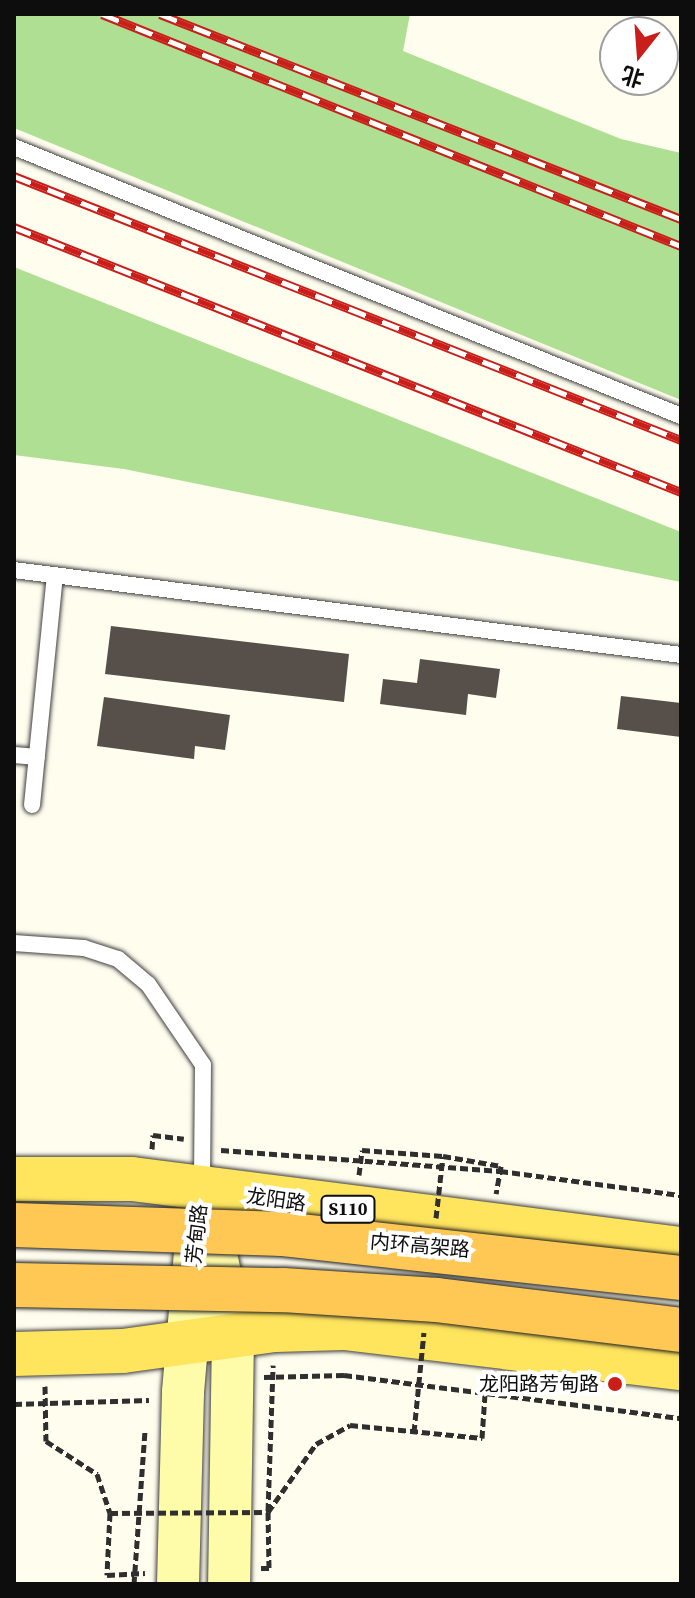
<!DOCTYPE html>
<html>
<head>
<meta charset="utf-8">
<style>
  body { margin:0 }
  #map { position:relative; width:695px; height:1598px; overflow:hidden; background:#fffdee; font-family:"Source Serif 4","Noto Sans SC",serif }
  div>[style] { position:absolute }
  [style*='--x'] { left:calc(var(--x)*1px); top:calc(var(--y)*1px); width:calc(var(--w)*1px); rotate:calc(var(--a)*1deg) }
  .forest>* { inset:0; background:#afdf92 }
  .building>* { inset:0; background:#574f49 }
  .path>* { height:5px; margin-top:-2.5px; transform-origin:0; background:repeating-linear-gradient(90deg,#2f2f2f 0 8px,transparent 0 12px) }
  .roads { filter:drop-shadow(0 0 2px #404040) drop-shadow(0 0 2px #404040) }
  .service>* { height:16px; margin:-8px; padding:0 8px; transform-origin:8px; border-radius:8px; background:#fff }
  .secondary>* { height:42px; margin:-21px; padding:0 21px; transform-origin:21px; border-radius:21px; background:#fffca9 }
  .primary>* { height:44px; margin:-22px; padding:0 22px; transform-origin:22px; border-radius:22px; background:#ffe45e }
  .rail>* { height:9px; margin-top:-4.5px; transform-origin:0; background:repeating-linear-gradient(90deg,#fff 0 18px,#c91e19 0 36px); box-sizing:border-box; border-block:2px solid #c91e19 }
  .path-bridge>* { height:5px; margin-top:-2.5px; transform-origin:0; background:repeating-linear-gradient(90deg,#2f2f2f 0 8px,transparent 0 12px) }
  .bridges { filter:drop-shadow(0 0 2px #1e1e1e) drop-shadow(0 0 2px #1e1e1e) }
  .trunk-bridge>* { height:44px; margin:-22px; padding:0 22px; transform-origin:22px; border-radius:22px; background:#ffc855 }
  .dots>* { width:22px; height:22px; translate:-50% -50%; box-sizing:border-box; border:4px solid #fff; border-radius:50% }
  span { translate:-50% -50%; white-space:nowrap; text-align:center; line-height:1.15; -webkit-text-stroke:8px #fff; paint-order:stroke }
  .shield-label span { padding:2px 6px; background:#fff; border:2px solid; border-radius:6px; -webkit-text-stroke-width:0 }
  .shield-label { font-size:18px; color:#0d0d0d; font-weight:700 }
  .street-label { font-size:20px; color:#0d0d0d }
  .poi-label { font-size:20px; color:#0d0d0d }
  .right { translate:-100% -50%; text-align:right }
  .frame { position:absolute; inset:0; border:16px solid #0d0d0d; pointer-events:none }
  .north { position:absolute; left:599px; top:16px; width:80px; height:80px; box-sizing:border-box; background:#fff; border:2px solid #9e9e9e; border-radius:50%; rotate:197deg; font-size:22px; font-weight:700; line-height:32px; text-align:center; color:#0d0d0d }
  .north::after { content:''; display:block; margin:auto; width:28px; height:36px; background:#c91e19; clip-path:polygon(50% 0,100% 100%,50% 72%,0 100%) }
</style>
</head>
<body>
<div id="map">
  <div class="forest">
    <i style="clip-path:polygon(14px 14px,410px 14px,403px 51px,621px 139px,681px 153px,681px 400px,14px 128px)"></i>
    <i style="clip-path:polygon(14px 267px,681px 532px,681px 582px,124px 469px,14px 455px)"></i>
  </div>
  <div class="building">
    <i style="clip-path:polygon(111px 626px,349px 654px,344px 702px,105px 674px)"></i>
    <i style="clip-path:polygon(420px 659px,500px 669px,496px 698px,468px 694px,466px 715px,380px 704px,383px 679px,417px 683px)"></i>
    <i style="clip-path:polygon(621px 696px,681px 703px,681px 737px,617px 729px)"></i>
    <i style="clip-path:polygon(104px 697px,230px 715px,225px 750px,195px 746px,194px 759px,97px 746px)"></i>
  </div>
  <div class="path">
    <i style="--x:152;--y:1149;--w:14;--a:-86"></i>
    <i style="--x:153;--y:1135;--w:31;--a:7"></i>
    <i style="--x:221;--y:1150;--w:280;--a:4.3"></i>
    <i style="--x:500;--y:1171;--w:183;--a:7.6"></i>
    <i style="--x:359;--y:1175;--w:25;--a:-83"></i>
    <i style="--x:362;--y:1150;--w:81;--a:4.2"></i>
    <i style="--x:443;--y:1156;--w:59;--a:9.8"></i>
    <i style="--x:501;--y:1166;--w:28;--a:100"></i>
    <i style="--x:264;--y:1377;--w:80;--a:-1.4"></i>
    <i style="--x:344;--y:1375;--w:340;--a:7.3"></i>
    <i style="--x:45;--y:1386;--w:55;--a:89"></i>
    <i style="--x:46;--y:1441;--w:61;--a:32.9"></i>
    <i style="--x:97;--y:1474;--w:41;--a:71.6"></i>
    <i style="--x:110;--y:1513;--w:62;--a:92.8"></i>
    <i style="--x:107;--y:1575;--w:38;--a:-3"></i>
    <i style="--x:14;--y:1404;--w:135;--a:-1.7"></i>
    <i style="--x:268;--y:1511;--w:146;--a:-88"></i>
    <i style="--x:261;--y:1568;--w:8;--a:0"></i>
    <i style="--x:269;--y:1568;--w:56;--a:-91"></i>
    <i style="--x:268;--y:1512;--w:83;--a:-54.8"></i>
    <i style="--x:316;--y:1444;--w:39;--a:-29"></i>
    <i style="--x:350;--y:1425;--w:133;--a:5.6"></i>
    <i style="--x:482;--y:1438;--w:59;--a:-86.1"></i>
    <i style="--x:134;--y:1584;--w:153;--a:-85.9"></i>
  </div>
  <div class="roads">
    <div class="service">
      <i style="--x:14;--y:147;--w:719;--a:21.96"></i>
      <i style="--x:14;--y:570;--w:672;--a:7.26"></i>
      <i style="--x:14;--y:755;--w:23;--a:5"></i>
      <i style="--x:32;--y:805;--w:230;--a:-84.3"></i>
      <i style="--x:14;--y:943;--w:70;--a:4.1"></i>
      <i style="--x:84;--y:948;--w:36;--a:18"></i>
      <i style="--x:118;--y:959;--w:39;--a:40"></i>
      <i style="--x:148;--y:984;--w:98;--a:55.8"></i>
      <i style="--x:203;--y:1065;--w:119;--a:90.5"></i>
    </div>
    <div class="secondary">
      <i style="--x:204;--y:1196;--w:143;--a:78.3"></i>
      <i style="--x:233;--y:1336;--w:248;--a:90.9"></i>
      <i style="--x:178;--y:1584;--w:192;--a:-88.5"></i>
      <i style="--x:183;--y:1392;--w:141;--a:-85.1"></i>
    </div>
    <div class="primary">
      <i style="--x:14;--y:1179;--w:118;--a:0"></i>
      <i style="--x:132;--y:1179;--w:553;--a:7.27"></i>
      <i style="--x:14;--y:1354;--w:109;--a:-1.6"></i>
      <i style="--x:123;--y:1351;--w:153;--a:-7.9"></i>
      <i style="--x:275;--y:1330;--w:69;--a:-1.7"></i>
      <i style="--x:344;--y:1328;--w:339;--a:6.8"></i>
    </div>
  </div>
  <div class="rail">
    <i style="--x:102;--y:14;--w:624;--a:21.84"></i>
    <i style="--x:160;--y:14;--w:560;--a:21.48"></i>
    <i style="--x:14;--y:176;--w:717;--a:21.59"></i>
    <i style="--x:14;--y:227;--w:718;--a:21.67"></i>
  </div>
  <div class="path-bridge">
    <i style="--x:436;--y:1218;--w:62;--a:-83.6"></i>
    <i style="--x:414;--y:1432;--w:100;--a:-84.3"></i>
    <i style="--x:110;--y:1513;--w:158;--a:-0.4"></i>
  </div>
  <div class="bridges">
    <div class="trunk-bridge">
      <i style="--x:14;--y:1225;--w:269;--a:1.9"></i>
      <i style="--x:283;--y:1234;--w:400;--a:6.3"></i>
      <i style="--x:14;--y:1285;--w:269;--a:1.1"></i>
      <i style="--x:283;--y:1290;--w:154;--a:3.7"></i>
      <i style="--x:437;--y:1300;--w:246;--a:7"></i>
    </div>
  </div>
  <div class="dots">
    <i style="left:615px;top:1384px;background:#c91e19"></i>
  </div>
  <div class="shield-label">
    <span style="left:348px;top:1209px">S110</span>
  </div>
  <div class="street-label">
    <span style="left:276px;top:1200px;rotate:8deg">龙阳路</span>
    <span style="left:197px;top:1234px;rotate:-84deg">芳甸路</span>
    <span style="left:420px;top:1246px;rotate:5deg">内环高架路</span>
  </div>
  <div class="poi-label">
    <span class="right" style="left:599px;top:1384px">龙阳路芳甸路</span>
  </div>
  <div class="frame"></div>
  <div class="north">北</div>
</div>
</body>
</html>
